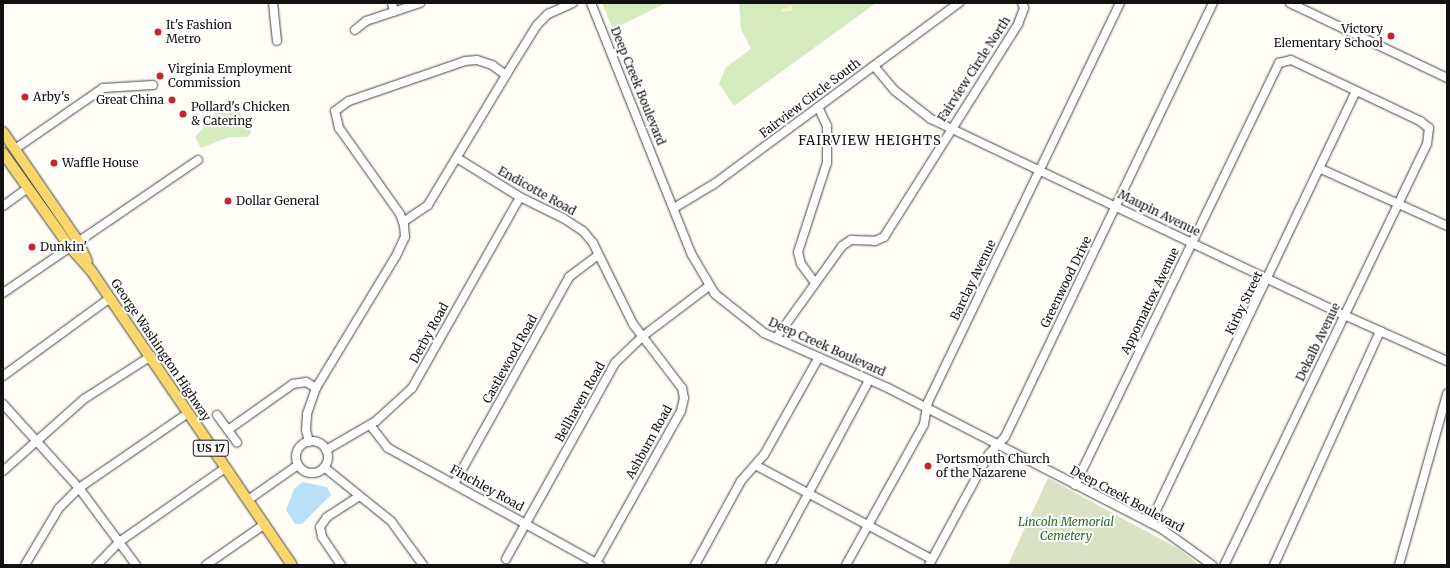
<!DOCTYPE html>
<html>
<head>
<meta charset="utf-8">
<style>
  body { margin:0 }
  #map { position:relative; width:1450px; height:568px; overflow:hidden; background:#fffdf5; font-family:Merriweather,serif }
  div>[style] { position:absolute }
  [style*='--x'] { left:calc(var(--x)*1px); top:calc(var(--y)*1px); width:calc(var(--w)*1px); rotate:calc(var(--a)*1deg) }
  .green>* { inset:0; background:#d5ebbd }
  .sand>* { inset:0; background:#fbeec1 }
  .cemetery>* { inset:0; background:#d9e3c4 }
  .water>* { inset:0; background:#b9e0f7 }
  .roads { filter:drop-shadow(0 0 1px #444) drop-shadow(0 0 1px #444) }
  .minor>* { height:8px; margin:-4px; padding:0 4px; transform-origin:4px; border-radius:4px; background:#fff }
  .minor>.ring { margin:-4px; padding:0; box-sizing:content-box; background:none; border:8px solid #fff; border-radius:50% }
  .major>* { height:10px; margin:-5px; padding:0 5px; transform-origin:5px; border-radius:5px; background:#f9d66b }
  .dots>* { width:11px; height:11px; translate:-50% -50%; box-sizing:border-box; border:2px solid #fff; border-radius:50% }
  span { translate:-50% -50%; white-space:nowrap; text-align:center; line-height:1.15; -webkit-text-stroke:4px #fff; paint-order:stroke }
  .shield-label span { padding:1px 3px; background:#fff; border:1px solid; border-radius:3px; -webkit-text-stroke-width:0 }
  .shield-label { font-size:11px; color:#111; font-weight:700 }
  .poi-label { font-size:12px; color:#111 }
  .left { translate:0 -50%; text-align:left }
  .right { translate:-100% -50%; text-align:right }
  .street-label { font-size:12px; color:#111 }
  .park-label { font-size:12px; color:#2f6b1f; font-style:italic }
  .neighbourhood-label { font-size:13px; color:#111; letter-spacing:1px }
  .frame { position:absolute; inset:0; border:4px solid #111; pointer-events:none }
</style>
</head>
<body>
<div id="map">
  <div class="green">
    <i style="clip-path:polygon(602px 3px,666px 3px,613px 29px)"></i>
    <i style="clip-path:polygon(739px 3px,876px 3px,734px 106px,719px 84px,726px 67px,751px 49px,741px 29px)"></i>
    <i style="clip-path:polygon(227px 101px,233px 103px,251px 129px,251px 133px,247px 137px,229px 137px,201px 148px,195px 137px)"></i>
  </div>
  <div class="sand">
    <i style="clip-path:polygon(790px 5px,793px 6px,792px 11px,781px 12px,782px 8px,786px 9px)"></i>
  </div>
  <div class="cemetery">
    <i style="clip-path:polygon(1048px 478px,1179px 549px,1199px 565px,1008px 565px)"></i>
  </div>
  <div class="water">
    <i style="clip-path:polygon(302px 482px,327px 487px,331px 495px,302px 524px,295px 524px,286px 510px,294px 489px)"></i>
  </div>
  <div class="roads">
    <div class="minor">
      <i style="--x:273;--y:3;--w:38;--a:84"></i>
      <i style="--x:392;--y:3;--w:9;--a:77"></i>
      <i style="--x:591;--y:3;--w:271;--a:68.2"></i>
      <i style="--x:692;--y:255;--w:45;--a:59.5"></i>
      <i style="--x:715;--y:294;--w:63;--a:38.5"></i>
      <i style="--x:764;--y:333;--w:136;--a:23.9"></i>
      <i style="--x:888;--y:388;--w:308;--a:27.2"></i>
      <i style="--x:1162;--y:529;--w:62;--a:35.8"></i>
      <i style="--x:1290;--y:3;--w:174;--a:25.5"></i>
      <i style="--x:355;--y:30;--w:14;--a:-39"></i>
      <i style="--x:366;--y:21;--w:57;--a:-18.4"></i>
      <i style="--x:874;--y:66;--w:31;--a:50"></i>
      <i style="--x:894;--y:90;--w:47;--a:38.1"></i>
      <i style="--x:931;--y:119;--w:457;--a:25.4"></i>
      <i style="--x:1344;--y:315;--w:113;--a:24.1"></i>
      <i style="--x:15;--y:149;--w:107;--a:-34.7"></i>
      <i style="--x:103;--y:88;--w:50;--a:-3.4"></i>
      <i style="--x:457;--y:158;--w:74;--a:31.8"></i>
      <i style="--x:520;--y:197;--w:48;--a:26"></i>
      <i style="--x:563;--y:218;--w:24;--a:33"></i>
      <i style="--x:583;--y:231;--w:16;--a:50"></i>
      <i style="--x:593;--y:243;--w:90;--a:63.7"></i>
      <i style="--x:633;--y:324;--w:81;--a:52.6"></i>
      <i style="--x:682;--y:388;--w:10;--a:79"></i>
      <i style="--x:684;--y:398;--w:13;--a:103"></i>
      <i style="--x:681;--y:411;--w:174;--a:119.2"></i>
      <i style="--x:1321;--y:169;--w:138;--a:24.3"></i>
      <i style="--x:3;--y:206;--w:31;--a:-36"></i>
      <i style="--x:674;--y:208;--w:47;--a:-31"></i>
      <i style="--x:714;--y:184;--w:305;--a:-36.5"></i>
      <i style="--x:403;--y:222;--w:30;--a:-34"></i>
      <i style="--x:428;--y:205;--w:152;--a:-59"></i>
      <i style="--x:815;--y:283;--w:24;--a:-126"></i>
      <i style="--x:801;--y:264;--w:12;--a:-104"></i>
      <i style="--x:798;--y:252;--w:94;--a:-72"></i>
      <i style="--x:827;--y:163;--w:37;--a:-90"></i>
      <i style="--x:827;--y:126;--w:21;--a:-115"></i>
      <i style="--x:3;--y:293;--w:236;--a:-34.3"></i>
      <i style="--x:776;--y:338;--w:113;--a:-54.3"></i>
      <i style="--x:842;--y:246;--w:11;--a:-34"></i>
      <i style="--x:851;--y:240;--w:24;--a:2"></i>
      <i style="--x:875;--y:241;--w:10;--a:-24"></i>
      <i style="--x:884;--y:237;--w:252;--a:-57.8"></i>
      <i style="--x:1018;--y:24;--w:17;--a:-69"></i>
      <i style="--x:1024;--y:8;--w:5;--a:-112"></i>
      <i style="--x:3;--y:376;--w:132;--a:-36.1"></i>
      <i style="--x:3;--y:404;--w:113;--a:47.9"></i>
      <i style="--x:79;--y:488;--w:96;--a:53.5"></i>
      <i style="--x:217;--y:415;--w:34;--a:54"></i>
      <i style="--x:370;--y:425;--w:29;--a:52"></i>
      <i style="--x:388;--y:448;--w:242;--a:28.9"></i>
      <i style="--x:228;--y:430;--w:80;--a:-35.3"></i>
      <i style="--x:293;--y:384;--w:13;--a:-9"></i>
      <i style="--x:306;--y:382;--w:12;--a:31"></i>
      <i class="ring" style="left:296px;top:441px;width:24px;height:24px"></i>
      <i style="--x:309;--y:442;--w:12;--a:-104"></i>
      <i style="--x:306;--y:430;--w:16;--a:-86"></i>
      <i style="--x:307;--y:414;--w:28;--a:-71"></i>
      <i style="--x:316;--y:388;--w:154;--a:-58.8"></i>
      <i style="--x:396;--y:256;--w:21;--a:-65"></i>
      <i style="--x:405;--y:237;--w:12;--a:-95"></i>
      <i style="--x:404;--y:225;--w:12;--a:-110"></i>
      <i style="--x:400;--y:214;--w:105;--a:-125.3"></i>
      <i style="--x:339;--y:128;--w:17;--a:-103"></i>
      <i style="--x:335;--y:111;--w:17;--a:-36"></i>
      <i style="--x:349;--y:101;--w:123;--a:-19"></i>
      <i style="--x:465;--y:61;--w:12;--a:-5"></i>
      <i style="--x:477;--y:60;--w:16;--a:18"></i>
      <i style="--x:492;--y:65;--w:17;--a:36"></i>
      <i style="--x:506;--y:75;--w:59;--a:-58.2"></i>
      <i style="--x:537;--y:25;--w:16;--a:-45"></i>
      <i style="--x:548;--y:14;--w:27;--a:-24"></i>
      <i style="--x:326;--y:450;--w:58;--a:-30.1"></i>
      <i style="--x:376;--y:421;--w:49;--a:-42.5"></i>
      <i style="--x:412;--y:388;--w:219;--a:-60.5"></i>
      <i style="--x:757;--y:466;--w:197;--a:28.1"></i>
      <i style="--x:324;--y:467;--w:86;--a:38.9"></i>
      <i style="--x:391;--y:521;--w:54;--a:54"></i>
      <i style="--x:3;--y:471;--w:108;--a:-41.6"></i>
      <i style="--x:84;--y:399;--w:80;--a:-32.7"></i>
      <i style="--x:454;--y:484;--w:237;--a:-60.9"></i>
      <i style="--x:569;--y:277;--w:36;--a:-37"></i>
      <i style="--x:1075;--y:485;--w:469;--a:-64.2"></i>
      <i style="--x:1279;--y:63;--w:12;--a:-14"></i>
      <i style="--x:1291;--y:60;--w:143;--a:25.3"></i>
      <i style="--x:1420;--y:121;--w:11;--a:38"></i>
      <i style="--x:1429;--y:128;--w:16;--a:97"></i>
      <i style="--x:1427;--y:144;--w:467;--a:115.7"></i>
      <i style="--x:248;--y:500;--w:61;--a:-35"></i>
      <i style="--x:1150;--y:523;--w:478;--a:-64.5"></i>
      <i style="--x:506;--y:559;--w:224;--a:-60.9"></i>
      <i style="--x:615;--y:363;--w:39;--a:-44"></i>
      <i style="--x:643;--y:336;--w:83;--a:-37.1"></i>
      <i style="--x:25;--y:565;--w:66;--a:-59.2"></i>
      <i style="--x:59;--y:508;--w:28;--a:-45"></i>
      <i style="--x:79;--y:488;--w:132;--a:-34.5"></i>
      <i style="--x:97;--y:565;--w:32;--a:-46"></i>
      <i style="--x:119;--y:542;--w:129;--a:-34.9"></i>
      <i style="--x:206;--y:565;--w:72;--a:-34.8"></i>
      <i style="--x:341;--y:565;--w:34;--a:-124"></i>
      <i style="--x:322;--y:537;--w:10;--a:-101"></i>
      <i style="--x:320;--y:527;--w:12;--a:-55"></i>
      <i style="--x:327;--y:517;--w:38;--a:-33"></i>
      <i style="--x:695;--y:565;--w:96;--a:-61.3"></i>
      <i style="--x:741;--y:481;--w:35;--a:-49"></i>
      <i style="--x:764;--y:455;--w:112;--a:-60.7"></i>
      <i style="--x:770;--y:565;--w:210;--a:-61.8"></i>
      <i style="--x:846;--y:565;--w:161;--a:-61"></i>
      <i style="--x:924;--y:424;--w:22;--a:-80"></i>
      <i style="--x:928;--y:402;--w:443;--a:-64.3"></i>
      <i style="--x:929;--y:565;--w:126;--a:-61.6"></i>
      <i style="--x:989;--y:454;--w:23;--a:-47"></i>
      <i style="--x:1005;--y:437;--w:481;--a:-64.4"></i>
      <i style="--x:1274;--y:565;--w:257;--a:-65.6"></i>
      <i style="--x:1399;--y:565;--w:178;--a:-74.3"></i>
    </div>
    <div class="major">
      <i style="--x:3;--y:132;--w:132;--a:55.5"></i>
      <i style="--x:78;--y:241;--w:22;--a:66"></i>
      <i style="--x:3;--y:153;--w:114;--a:54.6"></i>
      <i style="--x:69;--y:246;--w:31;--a:48"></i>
      <i style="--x:90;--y:269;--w:358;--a:55.7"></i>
    </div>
  </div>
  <div class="dots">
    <i style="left:158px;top:32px;background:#c4262e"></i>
    <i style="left:1391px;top:36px;background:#c4262e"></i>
    <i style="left:160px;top:76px;background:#c4262e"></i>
    <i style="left:25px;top:97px;background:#c4262e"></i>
    <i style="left:172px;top:100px;background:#c4262e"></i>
    <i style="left:183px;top:114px;background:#c4262e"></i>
    <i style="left:54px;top:163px;background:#c4262e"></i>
    <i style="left:228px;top:201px;background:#c4262e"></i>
    <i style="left:32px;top:247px;background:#c4262e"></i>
    <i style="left:928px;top:466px;background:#c4262e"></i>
  </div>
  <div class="shield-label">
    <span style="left:211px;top:448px">US 17</span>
  </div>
  <div class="poi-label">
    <span class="left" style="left:166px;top:32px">It's Fashion<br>Metro</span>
    <span class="right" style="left:1383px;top:36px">Victory<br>Elementary School</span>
    <span class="left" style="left:168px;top:76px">Virginia Employment<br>Commission</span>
    <span class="left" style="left:33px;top:97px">Arby's</span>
    <span class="right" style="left:164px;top:100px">Great China</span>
    <span class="left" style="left:191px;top:114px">Pollard's Chicken<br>&amp; Catering</span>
    <span class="left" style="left:62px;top:163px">Waffle House</span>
    <span class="left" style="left:236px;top:201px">Dollar General</span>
    <span class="left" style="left:40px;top:247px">Dunkin'</span>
    <span class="left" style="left:936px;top:466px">Portsmouth Church<br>of the Nazarene</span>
  </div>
  <div class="street-label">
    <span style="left:974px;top:69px;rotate:-57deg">Fairview Circle North</span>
    <span style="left:638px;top:86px;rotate:68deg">Deep Creek Boulevard</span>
    <span style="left:810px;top:98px;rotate:-37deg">Fairview Circle South</span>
    <span style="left:537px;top:191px;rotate:29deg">Endicotte Road</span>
    <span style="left:1159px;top:213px;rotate:26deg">Maupin Avenue</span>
    <span style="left:973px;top:280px;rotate:-64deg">Barclay Avenue</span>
    <span style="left:1066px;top:282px;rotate:-64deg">Greenwood Drive</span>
    <span style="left:1150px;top:301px;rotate:-64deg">Appomattox Avenue</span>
    <span style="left:1244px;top:303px;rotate:-64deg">Kirby Street</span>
    <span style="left:429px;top:333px;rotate:-61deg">Derby Road</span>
    <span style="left:1318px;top:342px;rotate:-64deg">Dekalb Avenue</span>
    <span style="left:827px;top:347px;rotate:24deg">Deep Creek Boulevard</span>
    <span style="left:161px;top:350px;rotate:56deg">George Washington Highway</span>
    <span style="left:510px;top:359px;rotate:-61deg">Castlewood Road</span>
    <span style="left:580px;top:402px;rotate:-61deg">Bellhaven Road</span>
    <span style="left:649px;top:442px;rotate:-61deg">Ashburn Road</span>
    <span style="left:487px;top:488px;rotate:29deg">Finchley Road</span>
    <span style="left:1127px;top:499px;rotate:28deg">Deep Creek Boulevard</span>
  </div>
  <div class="park-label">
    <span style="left:1066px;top:529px">Lincoln Memorial<br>Cemetery</span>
  </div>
  <div class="neighbourhood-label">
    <span style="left:870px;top:141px">FAIRVIEW HEIGHTS</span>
  </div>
  <div class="frame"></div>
</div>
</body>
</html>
